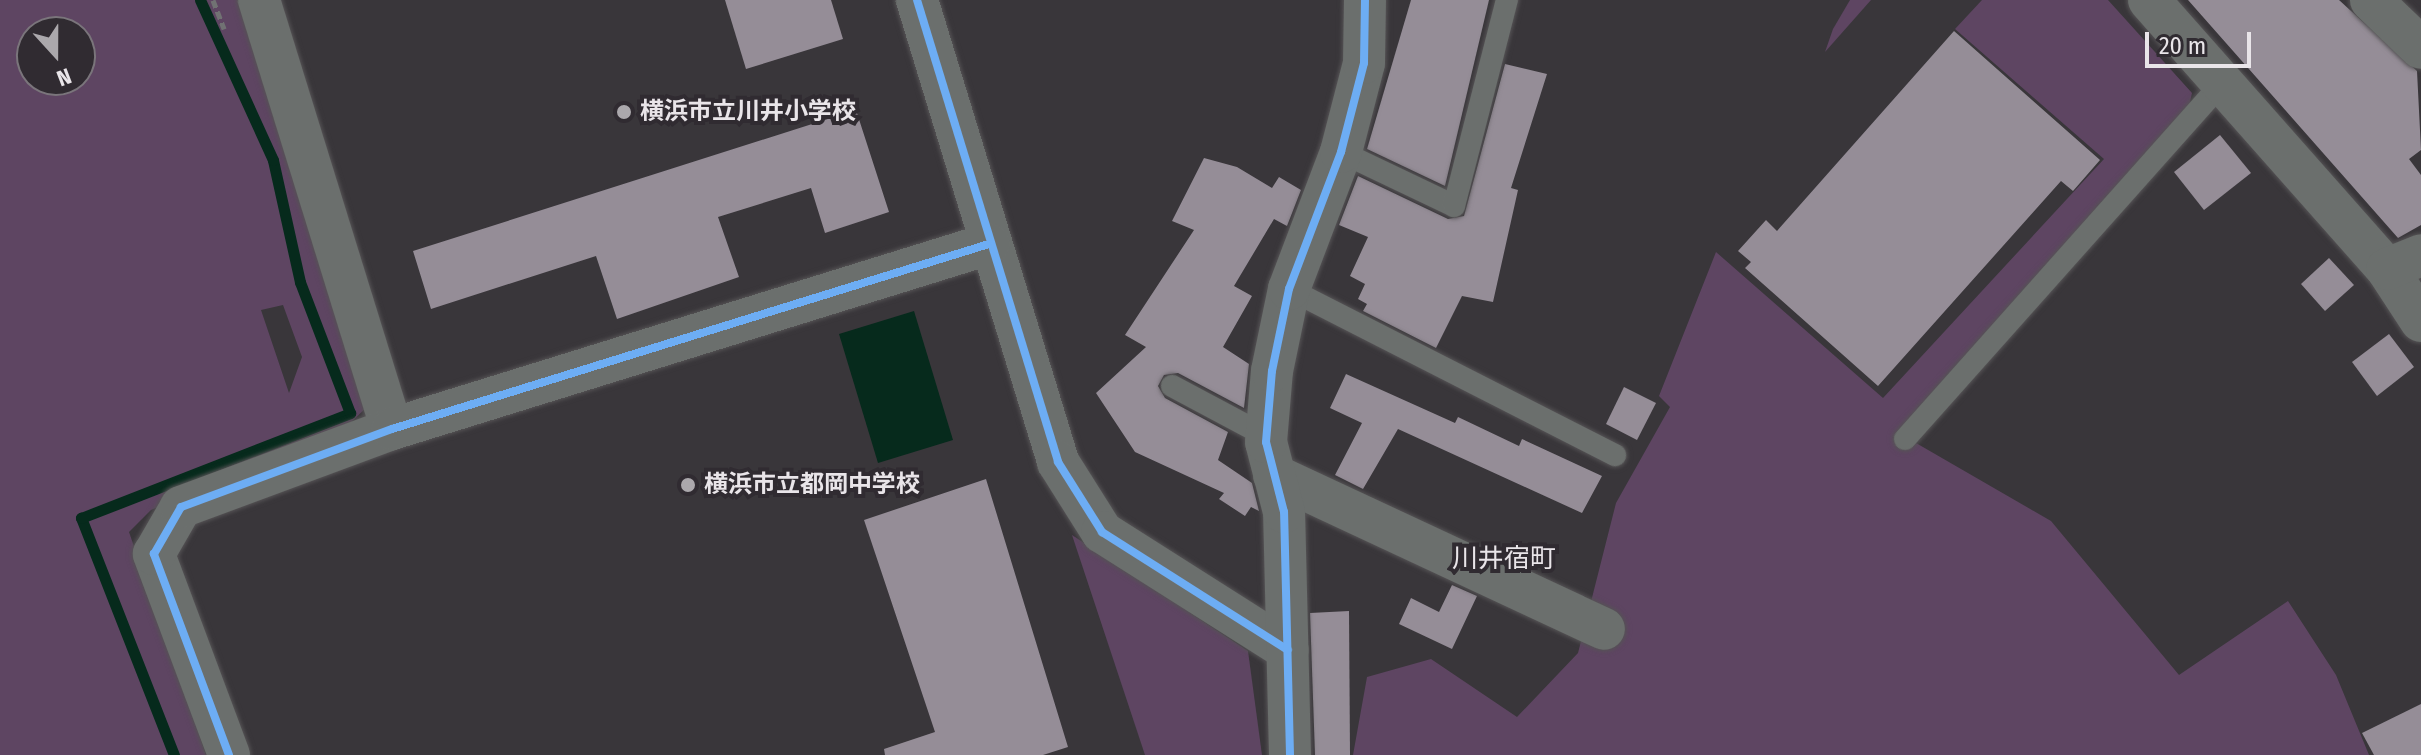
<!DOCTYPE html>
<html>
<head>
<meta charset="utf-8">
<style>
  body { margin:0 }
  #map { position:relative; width:2421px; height:755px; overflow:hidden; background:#39363a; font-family:"Fira Sans Condensed","Noto Sans JP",sans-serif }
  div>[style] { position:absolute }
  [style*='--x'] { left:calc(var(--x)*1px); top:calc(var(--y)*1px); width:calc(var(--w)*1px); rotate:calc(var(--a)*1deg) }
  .green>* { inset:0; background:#5e4562 }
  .water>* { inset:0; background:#062a1c }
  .stream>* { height:11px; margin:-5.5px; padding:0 5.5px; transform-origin:5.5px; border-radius:5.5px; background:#062a1c }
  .building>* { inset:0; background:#958d97 }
  .path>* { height:5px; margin-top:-2.5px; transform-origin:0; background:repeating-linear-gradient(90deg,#717273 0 8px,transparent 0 12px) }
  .roads { filter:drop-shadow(0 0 2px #555355) drop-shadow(0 0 2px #555355) }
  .service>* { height:22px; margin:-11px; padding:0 11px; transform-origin:11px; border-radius:11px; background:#6b6f6d }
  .minor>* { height:42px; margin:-21px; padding:0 21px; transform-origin:21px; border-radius:21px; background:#6b6f6d }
  .cycleway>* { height:8px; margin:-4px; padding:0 4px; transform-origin:4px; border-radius:4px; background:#6dadf4 }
  .dots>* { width:22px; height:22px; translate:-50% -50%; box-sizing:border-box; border:4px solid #302b31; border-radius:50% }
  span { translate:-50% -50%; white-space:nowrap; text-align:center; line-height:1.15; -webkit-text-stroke:8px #302b31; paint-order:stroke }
  .poi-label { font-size:24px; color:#e9e5e9; font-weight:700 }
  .left { translate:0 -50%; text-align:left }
  .neighbourhood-label { font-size:26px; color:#e9e5e9 }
  .north { position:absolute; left:16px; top:16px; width:80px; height:80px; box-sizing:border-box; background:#302b31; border:2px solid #7a757b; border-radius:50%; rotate:159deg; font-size:22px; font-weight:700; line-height:32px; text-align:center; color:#e9e5e9 }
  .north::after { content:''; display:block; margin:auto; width:28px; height:36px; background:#aba8ac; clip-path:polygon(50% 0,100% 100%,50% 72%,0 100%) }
  .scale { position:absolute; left:2145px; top:32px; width:106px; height:36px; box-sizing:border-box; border:4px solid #e9e5e9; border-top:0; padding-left:10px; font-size:24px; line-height:28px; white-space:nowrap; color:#e9e5e9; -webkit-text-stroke:6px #302b31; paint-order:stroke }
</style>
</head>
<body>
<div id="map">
  <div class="green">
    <i style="clip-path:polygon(evenodd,0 0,242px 0,371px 403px,344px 429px,151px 510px,129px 532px,206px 755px,0 755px,0 0,32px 32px,80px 32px,80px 80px,32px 80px,32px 32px,0 0,283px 305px,302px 357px,289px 393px,261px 310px,283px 305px)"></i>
    <i style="clip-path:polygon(1850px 0,1871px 0,1825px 52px,1833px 29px)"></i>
    <i style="clip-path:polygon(1982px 0,2108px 0,2192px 93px,2188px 111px,1916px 443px,2051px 521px,2179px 675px,2288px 601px,2336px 675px,2369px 755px,1353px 755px,1367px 677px,1431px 659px,1517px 717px,1578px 653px,1616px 503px,1670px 407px,1659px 396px,1716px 252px,1883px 398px,2104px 159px,1955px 29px)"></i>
    <i style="clip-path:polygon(1072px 535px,1248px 651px,1262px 755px,1145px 755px)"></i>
  </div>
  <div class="water">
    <i style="clip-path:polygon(914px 311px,953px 440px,878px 463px,839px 334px)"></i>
  </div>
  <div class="stream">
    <i style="--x:174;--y:755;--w:255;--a:-111.4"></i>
    <i style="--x:81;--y:518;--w:289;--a:-21.3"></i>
    <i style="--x:350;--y:413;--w:140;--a:-110.9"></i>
    <i style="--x:300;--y:282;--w:125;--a:-102.5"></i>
    <i style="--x:273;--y:160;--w:176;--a:-114.5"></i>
  </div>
  <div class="building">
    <i style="clip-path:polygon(725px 0,831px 0,843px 39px,746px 69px)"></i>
    <i style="clip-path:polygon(1411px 0,1489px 0,1445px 186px,1367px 149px)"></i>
    <i style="clip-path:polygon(2188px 0,2339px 0,2417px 71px,2421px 150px,2409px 159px,2421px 175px,2421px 225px,2398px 238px)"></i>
    <i style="clip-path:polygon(1954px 31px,2100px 160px,2073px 191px,2061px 181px,1878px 386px,1745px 268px,1751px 262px,1738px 251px,1766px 220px,1777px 231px)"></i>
    <i style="clip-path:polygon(1505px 64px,1547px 74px,1511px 188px,1518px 190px,1493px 302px,1462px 296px,1436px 348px,1363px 311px,1367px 304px,1358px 299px,1365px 284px,1350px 276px,1368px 237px,1339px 225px,1358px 176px,1448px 219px,1464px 216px)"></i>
    <i style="clip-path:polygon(856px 110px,889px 212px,825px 233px,811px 188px,718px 217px,739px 277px,617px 319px,596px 256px,431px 309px,413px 251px)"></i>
    <i style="clip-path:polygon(2220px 135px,2251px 173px,2204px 210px,2174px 172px)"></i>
    <i style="clip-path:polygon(1204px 158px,1237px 167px,1272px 188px,1279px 177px,1301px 190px,1287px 226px,1274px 219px,1234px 286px,1252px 296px,1223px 347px,1249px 364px,1244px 408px,1178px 373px,1164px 375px,1158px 386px,1165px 398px,1228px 432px,1218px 460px,1252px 483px,1259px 511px,1251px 507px,1245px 516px,1219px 499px,1224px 493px,1135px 452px,1096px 393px,1146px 347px,1125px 335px,1194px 230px,1172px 221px)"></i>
    <i style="clip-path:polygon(2329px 258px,2354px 285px,2325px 311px,2301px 284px)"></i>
    <i style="clip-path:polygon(2389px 334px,2414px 367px,2377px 396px,2352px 362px)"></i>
    <i style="clip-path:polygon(1346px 374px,1455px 423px,1458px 417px,1519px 446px,1522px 439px,1602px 476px,1582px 513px,1398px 429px,1363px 489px,1335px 475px,1362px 423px,1330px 408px)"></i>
    <i style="clip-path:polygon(1624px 387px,1656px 403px,1637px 440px,1606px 424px)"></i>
    <i style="clip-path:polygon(986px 479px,1068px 747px,1043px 755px,885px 755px,884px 749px,935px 732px,864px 520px)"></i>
    <i style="clip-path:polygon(1452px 585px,1477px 596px,1452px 649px,1399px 624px,1411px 598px,1439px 612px)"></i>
    <i style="clip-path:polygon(1349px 611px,1350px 755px,1315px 755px,1310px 613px)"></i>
    <i style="clip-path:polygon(2421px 704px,2421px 755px,2374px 755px,2362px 733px)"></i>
  </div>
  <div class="path">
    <i style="--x:213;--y:0;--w:31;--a:69"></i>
  </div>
  <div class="roads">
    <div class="service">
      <i style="--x:1341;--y:152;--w:125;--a:25.5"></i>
      <i style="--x:1454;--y:206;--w:213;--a:-75.6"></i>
      <i style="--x:1289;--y:289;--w:366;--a:27"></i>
      <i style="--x:1172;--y:386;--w:106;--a:28"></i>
      <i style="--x:1905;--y:439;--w:480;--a:-48.3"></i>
    </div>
    <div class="minor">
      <i style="--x:259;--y:0;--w:449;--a:72.8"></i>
      <i style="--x:917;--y:0;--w:483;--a:73"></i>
      <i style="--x:1058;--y:462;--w:83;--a:57.8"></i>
      <i style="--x:1102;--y:532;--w:220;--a:32.4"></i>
      <i style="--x:2149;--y:0;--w:359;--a:48.5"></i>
      <i style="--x:2387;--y:269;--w:62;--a:56.8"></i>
      <i style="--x:2371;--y:0;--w:69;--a:43.8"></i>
      <i style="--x:2387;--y:269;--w:37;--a:-22"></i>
      <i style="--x:1274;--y:475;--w:364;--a:25"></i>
      <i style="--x:229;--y:755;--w:215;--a:-110.5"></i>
      <i style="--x:154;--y:554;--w:54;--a:-60.1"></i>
      <i style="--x:181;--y:507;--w:225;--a:-20.3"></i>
      <i style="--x:392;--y:429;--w:625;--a:-17.22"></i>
      <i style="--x:1290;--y:755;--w:243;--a:-91.4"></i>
      <i style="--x:1284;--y:512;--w:72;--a:-104.4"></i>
      <i style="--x:1266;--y:442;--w:71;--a:-85.2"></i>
      <i style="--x:1272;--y:371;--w:84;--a:-78.3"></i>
      <i style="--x:1289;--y:289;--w:147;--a:-69.2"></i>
      <i style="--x:1341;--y:152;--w:92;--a:-75.5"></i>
      <i style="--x:1364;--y:63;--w:63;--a:-89.1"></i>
    </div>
  </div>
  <div class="cycleway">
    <i style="--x:917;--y:0;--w:483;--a:73"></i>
    <i style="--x:1058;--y:462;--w:83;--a:57.8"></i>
    <i style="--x:1102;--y:532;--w:220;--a:32.4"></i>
    <i style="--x:229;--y:755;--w:215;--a:-110.5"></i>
    <i style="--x:154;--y:554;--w:54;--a:-60.1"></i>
    <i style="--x:181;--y:507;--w:225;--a:-20.3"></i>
    <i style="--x:392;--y:429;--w:625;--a:-17.22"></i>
    <i style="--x:1290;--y:755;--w:243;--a:-91.4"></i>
    <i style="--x:1284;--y:512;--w:72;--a:-104.4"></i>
    <i style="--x:1266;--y:442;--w:71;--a:-85.2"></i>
    <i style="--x:1272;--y:371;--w:84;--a:-78.3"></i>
    <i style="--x:1289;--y:289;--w:147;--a:-69.2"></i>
    <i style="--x:1341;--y:152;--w:92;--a:-75.5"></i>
    <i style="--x:1364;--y:63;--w:63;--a:-89.1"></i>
  </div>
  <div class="dots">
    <i style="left:624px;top:112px;background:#aba8ac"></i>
    <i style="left:688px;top:485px;background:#aba8ac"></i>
  </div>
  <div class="poi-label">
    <span class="left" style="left:640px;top:112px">横浜市立川井小学校</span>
    <span class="left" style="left:704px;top:485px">横浜市立都岡中学校</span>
  </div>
  <div class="neighbourhood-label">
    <span style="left:1504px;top:559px">川井宿町</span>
  </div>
  <div class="north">N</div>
  <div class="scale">20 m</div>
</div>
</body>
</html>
